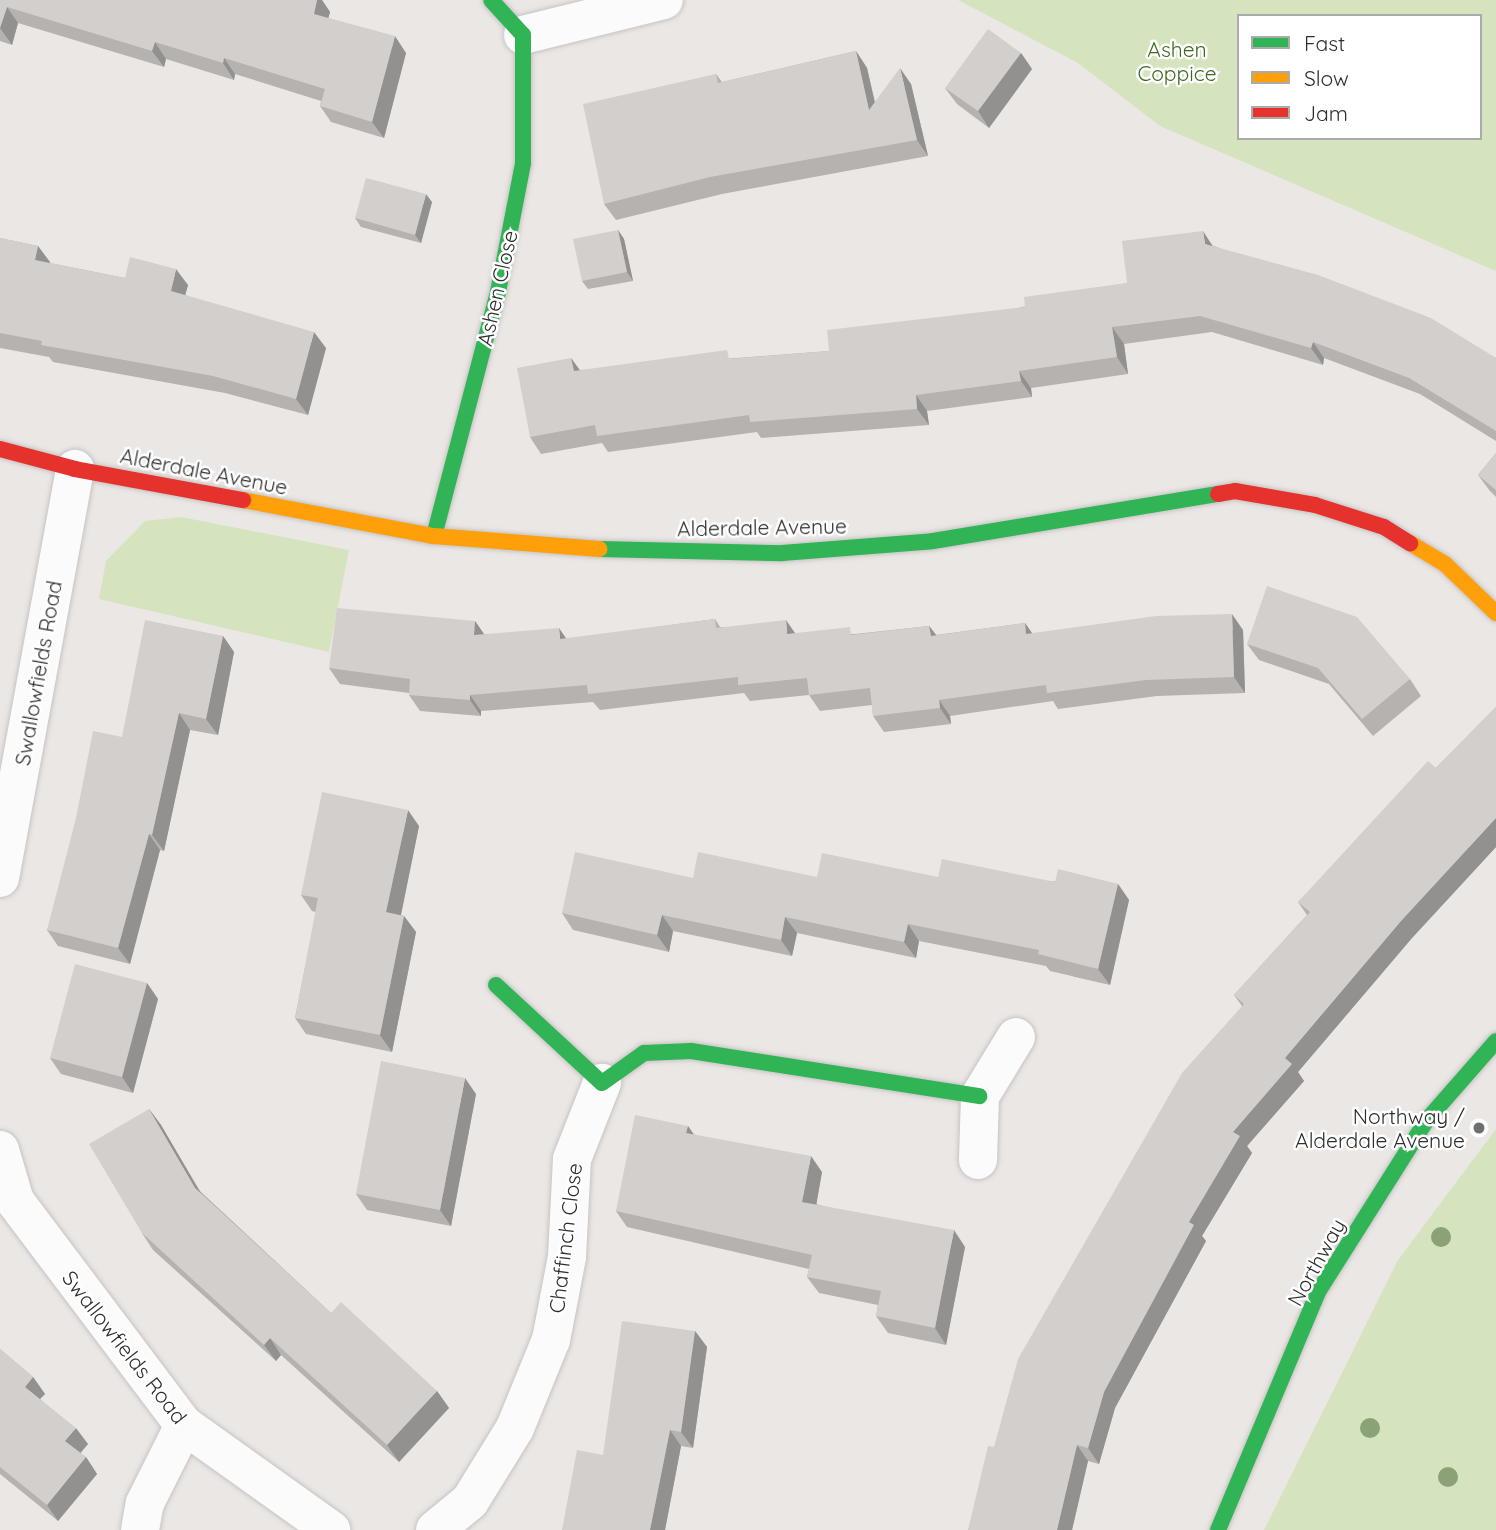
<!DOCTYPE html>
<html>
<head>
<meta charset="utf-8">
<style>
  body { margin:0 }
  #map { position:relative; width:1496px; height:1530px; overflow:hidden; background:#ebe7e4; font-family:Quicksand,sans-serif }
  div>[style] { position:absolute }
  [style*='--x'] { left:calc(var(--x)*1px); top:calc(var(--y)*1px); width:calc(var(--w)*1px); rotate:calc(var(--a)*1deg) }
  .green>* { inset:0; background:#d5e4bf }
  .roads { filter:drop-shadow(0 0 2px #c6c4c4) drop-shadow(0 0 2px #c6c4c4) }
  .street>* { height:38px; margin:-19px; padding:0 19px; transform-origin:19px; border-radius:19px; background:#fcfbfb }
  .fast>* { height:16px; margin:-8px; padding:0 8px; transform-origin:8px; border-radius:8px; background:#30b455 }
  .slow>* { height:16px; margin:-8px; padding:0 8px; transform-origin:8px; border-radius:8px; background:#ff9f0a }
  .jam>* { height:16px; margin:-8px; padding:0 8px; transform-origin:8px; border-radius:8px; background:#e5322d }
  .trees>* { width:20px; height:20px; margin:-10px; border-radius:50%; background:#8ba277 }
  .wall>* { inset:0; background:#b5b2b0 }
  .shaded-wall>* { inset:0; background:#939190 }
  .building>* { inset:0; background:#d2cfcd }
  .dots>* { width:19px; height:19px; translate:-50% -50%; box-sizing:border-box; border:4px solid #fff; border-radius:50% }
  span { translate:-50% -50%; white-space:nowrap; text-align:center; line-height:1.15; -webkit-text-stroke:5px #fff; paint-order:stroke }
  .park-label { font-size:21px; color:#3d6a1e }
  .street-label { font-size:21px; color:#2e2e2e }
  .poi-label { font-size:21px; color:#2e2e2e }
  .right { translate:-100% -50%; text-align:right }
  .legend { position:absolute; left:1237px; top:14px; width:245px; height:126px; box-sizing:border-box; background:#fff; border:2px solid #ababab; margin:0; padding:9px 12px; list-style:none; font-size:21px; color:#2e2e2e }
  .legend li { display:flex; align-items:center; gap:14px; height:35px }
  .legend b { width:35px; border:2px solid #ababab }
</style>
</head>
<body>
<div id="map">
  <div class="green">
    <i style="clip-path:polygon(evenodd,958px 0,1496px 0,1496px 271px,1160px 126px,1078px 63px,958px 0,1239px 16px,1480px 16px,1480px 138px,1239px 138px,1239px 16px)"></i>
    <i style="clip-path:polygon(181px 517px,349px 550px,329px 652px,99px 599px,106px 561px,145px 521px)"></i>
    <i style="clip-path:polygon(1496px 1129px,1496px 1530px,1264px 1530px,1398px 1260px)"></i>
  </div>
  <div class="roads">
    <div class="street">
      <i style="--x:523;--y:35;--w:145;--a:-13.9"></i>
      <i style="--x:0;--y:878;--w:416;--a:-79.6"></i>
      <i style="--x:0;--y:1150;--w:53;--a:73.6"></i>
      <i style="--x:15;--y:1201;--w:281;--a:53"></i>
      <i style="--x:184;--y:1425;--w:181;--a:35.5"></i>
      <i style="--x:978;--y:1160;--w:64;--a:-88.2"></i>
      <i style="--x:980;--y:1096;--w:69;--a:-58.6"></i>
      <i style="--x:140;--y:1530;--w:27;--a:-80"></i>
      <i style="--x:145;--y:1503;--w:87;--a:-63.4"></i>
      <i style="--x:435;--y:1530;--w:45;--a:-39.6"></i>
      <i style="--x:470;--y:1501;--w:86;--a:-58.3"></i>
      <i style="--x:515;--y:1428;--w:95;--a:-67.8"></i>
      <i style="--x:551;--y:1340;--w:85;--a:-79.1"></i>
      <i style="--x:567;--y:1257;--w:98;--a:-87.1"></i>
      <i style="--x:572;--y:1159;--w:82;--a:-68.5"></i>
    </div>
    <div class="fast">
      <i style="--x:434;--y:536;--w:252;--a:-75.3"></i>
      <i style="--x:498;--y:292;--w:131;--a:-79"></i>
      <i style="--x:523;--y:163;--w:128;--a:-90"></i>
      <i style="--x:523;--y:35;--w:47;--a:-132.4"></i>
      <i style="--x:599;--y:549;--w:183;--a:1.3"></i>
      <i style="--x:782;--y:553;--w:151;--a:-4.5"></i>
      <i style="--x:933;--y:541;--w:289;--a:-9.4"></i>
      <i style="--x:496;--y:985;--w:144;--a:42.8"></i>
      <i style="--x:602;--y:1083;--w:52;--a:-35.5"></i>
      <i style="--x:644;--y:1053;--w:47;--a:-2.4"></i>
      <i style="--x:691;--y:1051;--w:292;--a:8.9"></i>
      <i style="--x:1218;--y:1530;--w:258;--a:-67.2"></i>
      <i style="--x:1318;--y:1292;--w:202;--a:-57.7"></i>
      <i style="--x:1426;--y:1121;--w:106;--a:-48.8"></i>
    </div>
    <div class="slow">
      <i style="--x:243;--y:500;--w:194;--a:10.7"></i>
      <i style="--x:434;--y:536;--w:166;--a:4.5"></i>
      <i style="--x:1410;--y:543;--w:41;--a:31"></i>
      <i style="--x:1445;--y:564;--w:71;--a:43.9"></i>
    </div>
    <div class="jam">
      <i style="--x:0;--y:449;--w:78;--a:14.9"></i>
      <i style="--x:75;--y:469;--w:171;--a:10.5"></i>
      <i style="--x:1218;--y:494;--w:17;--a:-10"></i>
      <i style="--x:1235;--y:491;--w:81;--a:9.9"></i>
      <i style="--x:1315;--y:505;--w:72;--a:17.7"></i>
      <i style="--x:1384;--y:527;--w:31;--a:32"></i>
    </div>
  </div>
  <div class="trees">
    <i style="left:1441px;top:1237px"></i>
    <i style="left:1370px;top:1428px"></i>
    <i style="left:1448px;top:1477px"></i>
  </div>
  <div class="wall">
    <i style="clip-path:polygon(0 0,322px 0,330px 12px,328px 18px,406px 53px,384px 138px,331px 122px,320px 106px,321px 101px,235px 74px,234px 80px,166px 59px,164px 67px,18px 23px,12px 45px,0 41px)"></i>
    <i style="clip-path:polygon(856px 51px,867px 68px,875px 102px,911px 84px,928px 156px,722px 194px,616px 220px,604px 204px,716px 74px,722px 82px)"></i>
    <i style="clip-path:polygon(1021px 53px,1032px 69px,989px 128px,957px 104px,945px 88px)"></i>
    <i style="clip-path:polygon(432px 202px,421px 243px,361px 227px,355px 218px)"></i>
    <i style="clip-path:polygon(618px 230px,624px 239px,633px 281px,588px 289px,582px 281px)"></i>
    <i style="clip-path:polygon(0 238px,38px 246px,50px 263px,125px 278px,188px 285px,185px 295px,326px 348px,308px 415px,225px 393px,53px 362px,49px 357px,0 348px)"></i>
    <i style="clip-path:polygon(1214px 246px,1496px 358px,1496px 441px,1420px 394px,1324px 358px,1323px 365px,1212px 332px,1124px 344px,1128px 374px,1031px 388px,1032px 397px,927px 411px,929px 425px,761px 438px,757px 432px,608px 452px,602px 443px,541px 454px,530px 437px,571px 358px,580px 370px,829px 351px,1127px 283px)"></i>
    <i style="clip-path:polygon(1496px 453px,1496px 497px,1490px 491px,1478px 475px)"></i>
    <i style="clip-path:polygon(715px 619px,720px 627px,795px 633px,855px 634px,929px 626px,936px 635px,1025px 623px,1032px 633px,1243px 630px,1245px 693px,1157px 696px,1058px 709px,1053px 701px,950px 716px,951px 724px,884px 732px,873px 716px,872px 705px,820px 711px,809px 695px,750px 701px,744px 693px,600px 710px,593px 702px,481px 711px,481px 716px,420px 711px,409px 695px,409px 693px,340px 684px,329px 668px,475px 621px,484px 634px,567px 639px)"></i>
    <i style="clip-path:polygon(223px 636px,234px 652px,218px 735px,190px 730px,164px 851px,160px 850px,130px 964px,58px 946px,47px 930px,122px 737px)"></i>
    <i style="clip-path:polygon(1247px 644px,1410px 679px,1421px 696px,1373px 736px,1329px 684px,1259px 660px)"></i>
    <i style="clip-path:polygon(1496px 707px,1496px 847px,1412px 938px,1298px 1072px,1304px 1081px,1247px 1146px,1252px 1153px,1202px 1236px,1206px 1241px,1115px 1408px,1099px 1464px,1088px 1461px,1072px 1530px,968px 1530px,994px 1447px,1242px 1006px,1234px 995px,1307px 915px,1298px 902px,1436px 768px)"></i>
    <i style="clip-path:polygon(419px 826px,401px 915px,404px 916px,416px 932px,392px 1052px,306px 1034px,295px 1018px,316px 912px,312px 911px,301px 895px)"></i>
    <i style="clip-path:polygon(817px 877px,938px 877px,1118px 884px,1129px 900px,1110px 985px,1050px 971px,1046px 966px,919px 941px,916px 958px,797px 933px,792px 956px,673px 931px,669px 952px,573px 930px,562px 913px,693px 878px)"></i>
    <i style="clip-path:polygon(147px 983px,158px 999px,133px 1093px,61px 1074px,50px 1058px)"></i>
    <i style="clip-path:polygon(476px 1094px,451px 1226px,367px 1210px,356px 1194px)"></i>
    <i style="clip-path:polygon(149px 1109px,161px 1125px,200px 1191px,331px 1313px,437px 1391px,449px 1408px,399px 1462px,281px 1355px,276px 1361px,153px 1250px,142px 1233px)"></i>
    <i style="clip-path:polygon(688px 1126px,694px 1135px,822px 1172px,816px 1204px,965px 1247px,946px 1345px,888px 1333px,876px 1316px,878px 1305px,819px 1293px,807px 1277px,809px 1269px,627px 1227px,616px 1211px)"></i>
    <i style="clip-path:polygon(695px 1331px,707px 1347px,693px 1448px,681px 1446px,665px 1530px,562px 1530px)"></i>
    <i style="clip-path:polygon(0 1349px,33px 1377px,45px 1394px,40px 1399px,88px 1444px,80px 1453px,86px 1457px,97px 1474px,58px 1521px,0 1474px)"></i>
  </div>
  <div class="shaded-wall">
    <i style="clip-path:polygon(317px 0,322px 0,330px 12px,325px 31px,314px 14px)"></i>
    <i style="clip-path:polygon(7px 7px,18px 23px,12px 45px,0 28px)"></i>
    <i style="clip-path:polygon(395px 36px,406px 53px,384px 138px,372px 122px)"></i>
    <i style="clip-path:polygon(155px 42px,166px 59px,164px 67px,152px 51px)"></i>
    <i style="clip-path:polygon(856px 51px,867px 68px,880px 126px,869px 110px)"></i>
    <i style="clip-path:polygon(1021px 53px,1032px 69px,989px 128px,978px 111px)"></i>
    <i style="clip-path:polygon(224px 58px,235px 74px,234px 80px,223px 63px)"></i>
    <i style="clip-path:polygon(900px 68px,911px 84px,928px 156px,917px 140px)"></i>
    <i style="clip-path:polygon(426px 194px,432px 202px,421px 243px,415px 235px)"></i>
    <i style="clip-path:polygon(618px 230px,624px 239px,633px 281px,627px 272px)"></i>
    <i style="clip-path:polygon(1203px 231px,1214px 248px,1205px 244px)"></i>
    <i style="clip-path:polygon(38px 246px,50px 262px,47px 277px,35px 260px)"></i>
    <i style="clip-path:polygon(176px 269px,188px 285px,182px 307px,171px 291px)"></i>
    <i style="clip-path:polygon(1112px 327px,1124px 344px,1128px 374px,1117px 357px)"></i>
    <i style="clip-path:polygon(314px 332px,326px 348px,308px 415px,296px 399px)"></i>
    <i style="clip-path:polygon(1313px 342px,1324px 358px,1323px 365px,1311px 348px)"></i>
    <i style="clip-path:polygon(571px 358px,583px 375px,574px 371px)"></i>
    <i style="clip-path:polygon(1019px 371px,1031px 388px,1032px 397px,1021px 381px)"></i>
    <i style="clip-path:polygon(916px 395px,927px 411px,929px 425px,917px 409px)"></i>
    <i style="clip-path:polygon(1232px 614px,1243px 630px,1245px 693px,1234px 677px)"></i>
    <i style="clip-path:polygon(786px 620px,797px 636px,787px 634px)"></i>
    <i style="clip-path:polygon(475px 621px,486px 637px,474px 635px)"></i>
    <i style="clip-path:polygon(1025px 623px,1036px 639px,1026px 634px)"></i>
    <i style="clip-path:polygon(929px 626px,941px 641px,931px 636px)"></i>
    <i style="clip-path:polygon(559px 628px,570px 644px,560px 639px)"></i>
    <i style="clip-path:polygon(223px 636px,234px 652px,218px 735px,206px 719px)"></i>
    <i style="clip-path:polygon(470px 695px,481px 711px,481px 716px,470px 700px)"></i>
    <i style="clip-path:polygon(939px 700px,950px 716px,951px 724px,940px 708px)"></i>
    <i style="clip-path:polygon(179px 713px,190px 730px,164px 851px,152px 835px)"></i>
    <i style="clip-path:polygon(408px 810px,419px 826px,398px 929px,386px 912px)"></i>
    <i style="clip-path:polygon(1496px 818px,1496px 847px,1412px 938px,1298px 1072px,1304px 1081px,1247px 1146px,1252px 1153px,1202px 1236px,1206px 1241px,1115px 1408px,1099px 1464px,1088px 1448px,1104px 1392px,1233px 1132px,1285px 1058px,1401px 921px)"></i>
    <i style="clip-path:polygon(149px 834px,160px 850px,130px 964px,118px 948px)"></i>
    <i style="clip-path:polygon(1118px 884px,1129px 900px,1110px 985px,1098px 969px)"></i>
    <i style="clip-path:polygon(662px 915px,673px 931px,669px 952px,657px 935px)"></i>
    <i style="clip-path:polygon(404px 916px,416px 932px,392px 1052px,380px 1035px)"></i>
    <i style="clip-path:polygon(785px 917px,797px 933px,792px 956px,781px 940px)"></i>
    <i style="clip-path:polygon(908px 924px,919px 941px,916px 958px,904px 942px)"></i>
    <i style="clip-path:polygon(147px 983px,158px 999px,133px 1093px,122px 1077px)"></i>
    <i style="clip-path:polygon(465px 1078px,476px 1094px,451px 1226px,440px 1210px)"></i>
    <i style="clip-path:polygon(149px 1109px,161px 1125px,207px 1204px,195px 1188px)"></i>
    <i style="clip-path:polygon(688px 1126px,699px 1142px,686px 1133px)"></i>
    <i style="clip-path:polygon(811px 1156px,822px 1172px,814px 1218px,802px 1202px)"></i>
    <i style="clip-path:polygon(954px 1230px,965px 1247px,946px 1345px,935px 1328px)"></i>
    <i style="clip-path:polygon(695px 1331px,707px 1347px,693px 1448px,681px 1432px)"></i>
    <i style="clip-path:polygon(270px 1338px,281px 1355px,276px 1361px,264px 1345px)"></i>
    <i style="clip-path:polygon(33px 1377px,45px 1394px,36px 1403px,25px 1387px)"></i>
    <i style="clip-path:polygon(437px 1391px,449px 1408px,399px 1462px,387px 1445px)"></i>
    <i style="clip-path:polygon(76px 1428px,88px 1444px,77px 1457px,65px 1441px)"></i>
    <i style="clip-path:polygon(670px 1430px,681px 1446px,665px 1530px,650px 1530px)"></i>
    <i style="clip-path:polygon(1077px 1445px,1088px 1461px,1072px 1530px,1057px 1530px)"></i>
    <i style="clip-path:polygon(86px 1457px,97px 1474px,58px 1521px,47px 1505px)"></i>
  </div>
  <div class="building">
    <i style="clip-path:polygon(0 0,317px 0,314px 14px,395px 36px,372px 122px,320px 106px,325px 89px,224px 58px,223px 63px,155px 42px,152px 51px,7px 7px,0 28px)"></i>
    <i style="clip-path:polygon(988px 29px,1021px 53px,978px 111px,945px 88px)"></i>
    <i style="clip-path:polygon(856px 51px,869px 110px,900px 68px,917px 140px,710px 177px,604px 204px,583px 104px,716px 74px,718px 83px)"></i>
    <i style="clip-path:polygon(366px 178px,426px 194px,415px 235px,355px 218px)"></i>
    <i style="clip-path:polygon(618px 230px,627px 272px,582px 281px,573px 239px)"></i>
    <i style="clip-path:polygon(1203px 231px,1205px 244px,1318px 275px,1431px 318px,1496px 358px,1496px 431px,1409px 378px,1313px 342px,1311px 348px,1200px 316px,1112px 327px,1117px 357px,1019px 371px,1021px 381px,916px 395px,917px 409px,750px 422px,749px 415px,597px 436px,595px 425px,530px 437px,517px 368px,571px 358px,574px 371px,727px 350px,729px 359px,829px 351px,827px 330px,1025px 307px,1024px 297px,1127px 283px,1122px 241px)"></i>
    <i style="clip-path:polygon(0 238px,38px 246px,35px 260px,125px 278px,130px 257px,176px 269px,171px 291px,314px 332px,296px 399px,213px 376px,41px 345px,42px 341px,0 333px)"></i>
    <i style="clip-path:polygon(1496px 453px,1496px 490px,1478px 475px)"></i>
    <i style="clip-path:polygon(1267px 586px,1357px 617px,1410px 679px,1362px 719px,1318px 668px,1247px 644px)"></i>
    <i style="clip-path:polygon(337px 608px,475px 621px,474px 635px,559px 628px,560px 639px,715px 619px,716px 628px,786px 620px,787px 634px,850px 627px,851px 635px,929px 626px,931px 636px,1025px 623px,1026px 634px,1156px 616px,1232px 614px,1234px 677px,1146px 680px,1047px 693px,1046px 685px,939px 700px,940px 708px,873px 716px,870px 688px,809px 695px,807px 678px,738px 685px,738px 677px,588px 694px,587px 685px,470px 695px,470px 700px,409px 695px,410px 679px,329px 668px)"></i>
    <i style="clip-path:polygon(145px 620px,223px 636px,206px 719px,179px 713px,152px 835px,149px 834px,118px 948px,47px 930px,76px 818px,93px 731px,122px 737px)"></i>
    <i style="clip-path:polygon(1496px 707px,1496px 818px,1401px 921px,1285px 1058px,1292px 1064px,1233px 1132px,1240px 1136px,1189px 1222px,1194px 1225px,1104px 1392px,1088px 1448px,1077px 1445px,1057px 1530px,968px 1530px,988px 1446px,994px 1447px,1018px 1359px,1182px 1073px,1244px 1004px,1234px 995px,1310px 912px,1298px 902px,1428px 761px,1436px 768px)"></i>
    <i style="clip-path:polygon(322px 792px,408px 810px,386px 912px,404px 916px,380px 1035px,295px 1018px,318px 898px,301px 895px)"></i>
    <i style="clip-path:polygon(575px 852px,693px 878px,698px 852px,817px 877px,822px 853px,938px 877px,942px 859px,1055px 882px,1058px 869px,1118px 884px,1098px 969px,1038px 954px,1039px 950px,908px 924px,904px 942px,785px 917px,781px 940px,662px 915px,657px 935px,562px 913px)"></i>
    <i style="clip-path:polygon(75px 964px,147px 983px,122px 1077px,50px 1058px)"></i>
    <i style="clip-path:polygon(381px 1061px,465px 1078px,440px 1210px,356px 1194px)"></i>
    <i style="clip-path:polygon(149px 1109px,195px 1188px,331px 1313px,341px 1302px,437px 1391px,387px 1445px,270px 1338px,264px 1345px,142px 1233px,89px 1144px)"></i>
    <i style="clip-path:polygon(635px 1115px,688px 1126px,686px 1133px,811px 1156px,802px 1202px,954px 1230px,935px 1328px,876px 1316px,881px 1291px,807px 1277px,812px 1255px,616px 1211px)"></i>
    <i style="clip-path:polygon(622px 1321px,695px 1331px,681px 1432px,670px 1430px,650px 1530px,562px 1530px,577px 1450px,603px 1455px)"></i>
    <i style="clip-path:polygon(0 1349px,33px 1377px,25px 1387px,76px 1428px,65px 1441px,86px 1457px,47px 1505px,0 1467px)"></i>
  </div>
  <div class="dots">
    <i style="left:1479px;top:1128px;background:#706f6e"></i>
  </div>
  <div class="park-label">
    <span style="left:1177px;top:61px">Ashen<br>Coppice</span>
  </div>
  <div class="street-label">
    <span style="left:497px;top:288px;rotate:-77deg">Ashen Close</span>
    <span style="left:204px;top:471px;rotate:11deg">Alderdale Avenue</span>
    <span style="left:762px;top:527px;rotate:-1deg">Alderdale Avenue</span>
    <span style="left:38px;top:673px;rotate:-80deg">Swallowfields Road</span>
    <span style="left:565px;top:1238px;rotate:-83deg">Chaffinch Close</span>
    <span style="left:1316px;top:1262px;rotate:-61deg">Northway</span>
    <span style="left:125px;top:1347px;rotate:52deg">Swallowfields Road</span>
  </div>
  <div class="poi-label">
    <span class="right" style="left:1465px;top:1128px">Northway /<br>Alderdale Avenue</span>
  </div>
  <ul class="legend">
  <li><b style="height:9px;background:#30b455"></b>Fast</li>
  <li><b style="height:9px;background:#ff9f0a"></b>Slow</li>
  <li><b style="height:9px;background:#e5322d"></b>Jam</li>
  </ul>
</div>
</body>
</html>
